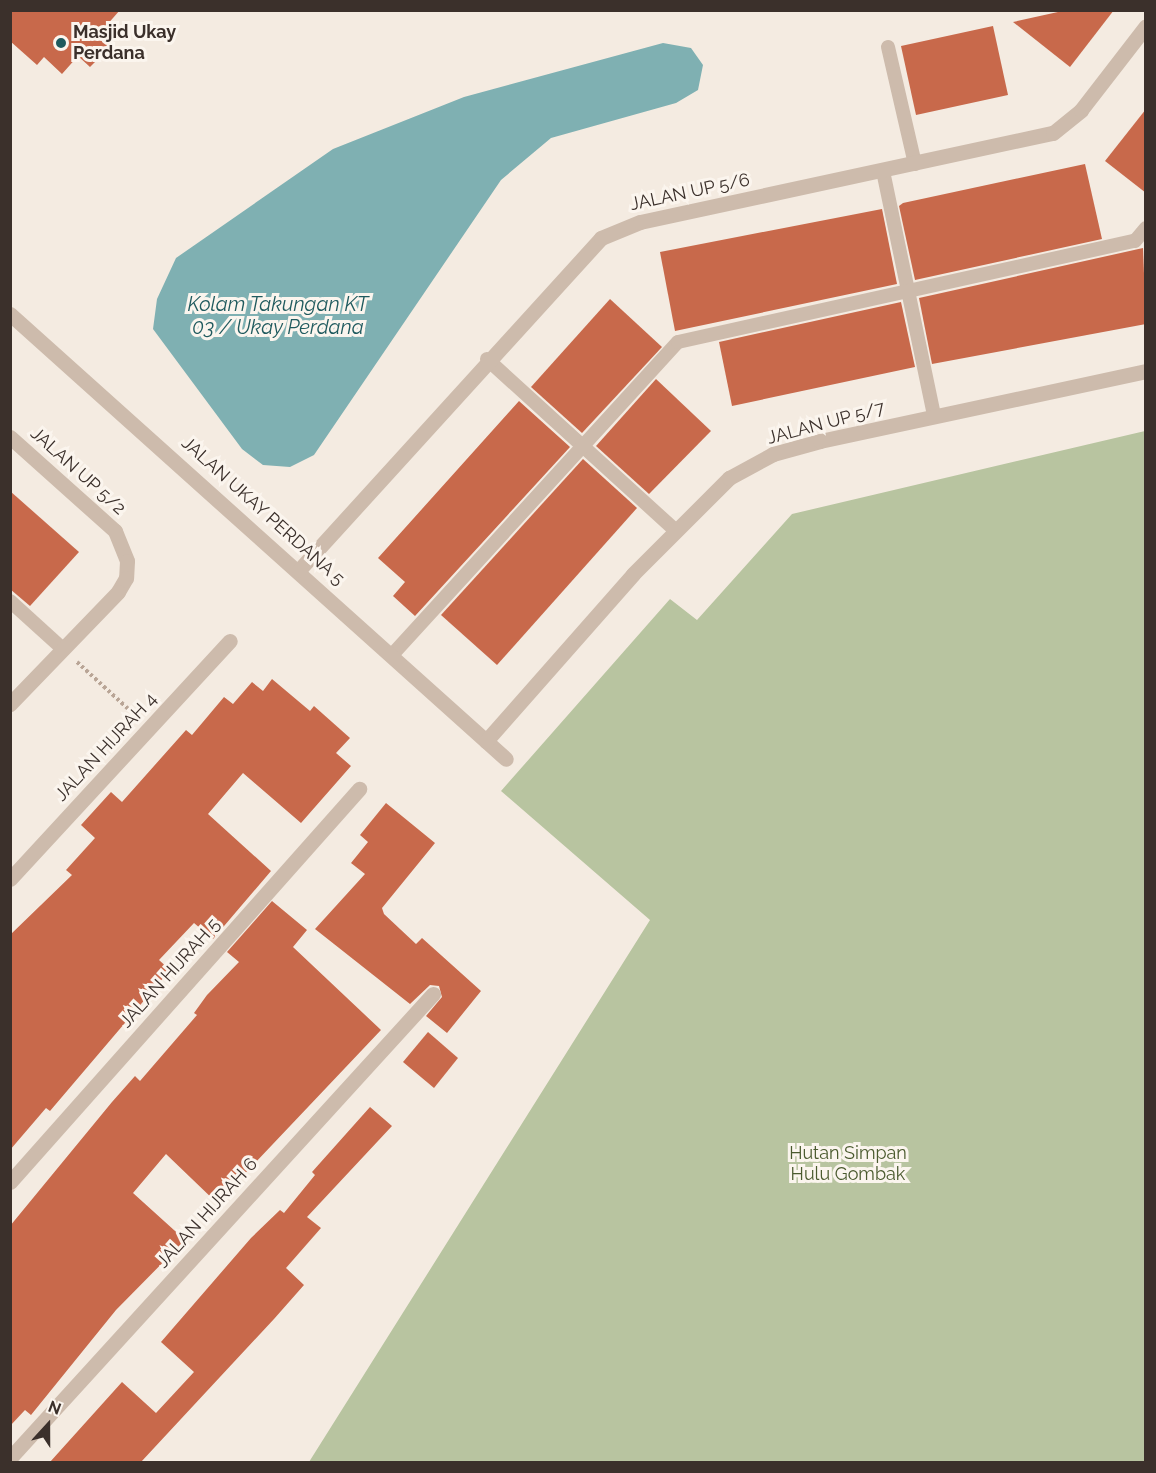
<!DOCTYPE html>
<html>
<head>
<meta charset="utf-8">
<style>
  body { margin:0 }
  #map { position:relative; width:1156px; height:1473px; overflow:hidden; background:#f4ebe1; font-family:Raleway,sans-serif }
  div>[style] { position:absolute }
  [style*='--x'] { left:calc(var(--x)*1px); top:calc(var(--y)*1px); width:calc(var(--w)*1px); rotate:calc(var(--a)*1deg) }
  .green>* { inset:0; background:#b8c4a0 }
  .water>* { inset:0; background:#7fb0b2 }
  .building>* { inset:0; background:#c8694b }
  .path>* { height:4px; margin-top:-2px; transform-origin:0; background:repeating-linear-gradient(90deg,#b9a596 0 3px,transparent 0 6px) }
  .service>* { height:14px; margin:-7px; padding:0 7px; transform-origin:7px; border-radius:7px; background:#cdbbac }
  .minor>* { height:15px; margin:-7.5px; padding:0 7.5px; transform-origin:7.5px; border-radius:7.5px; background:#cdbbac }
  .dots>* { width:16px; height:16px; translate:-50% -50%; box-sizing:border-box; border:3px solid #fbf5ee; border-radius:50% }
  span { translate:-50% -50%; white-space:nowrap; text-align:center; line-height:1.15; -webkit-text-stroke:6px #fbf5ee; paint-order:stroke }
  .poi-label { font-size:18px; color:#3b302b; font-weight:700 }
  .left { translate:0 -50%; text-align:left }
  .street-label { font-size:18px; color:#3b302b }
  .park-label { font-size:18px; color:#4a5a2e }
  .water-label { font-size:20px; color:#1f5a5e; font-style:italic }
  .frame { position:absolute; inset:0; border:12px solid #3b302b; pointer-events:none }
  .north { position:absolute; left:18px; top:1395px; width:60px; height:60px; -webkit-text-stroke:4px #fbf5ee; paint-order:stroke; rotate:21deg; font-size:16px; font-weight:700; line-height:24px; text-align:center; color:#3b302b }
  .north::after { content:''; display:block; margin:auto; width:21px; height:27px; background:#3b302b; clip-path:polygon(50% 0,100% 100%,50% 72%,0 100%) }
</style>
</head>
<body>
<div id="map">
  <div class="green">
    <i style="clip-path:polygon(1145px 431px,1145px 1462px,309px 1462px,650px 920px,501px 791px,670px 599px,697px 620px,792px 514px)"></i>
  </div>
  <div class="water">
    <i style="clip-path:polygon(663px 43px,691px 48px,703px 65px,698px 90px,676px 103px,551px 138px,501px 180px,314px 455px,290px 467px,263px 465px,242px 449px,153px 329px,157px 299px,176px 258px,333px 149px,464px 97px)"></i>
  </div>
  <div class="building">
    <i style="clip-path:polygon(10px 10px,120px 10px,99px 34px,111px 44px,98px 59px,90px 67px,78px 56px,62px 74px,44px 57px,37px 65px,10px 41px)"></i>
    <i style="clip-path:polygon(1067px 10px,1114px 10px,1070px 67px,1013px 22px)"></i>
    <i style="clip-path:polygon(993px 26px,1008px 95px,916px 115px,901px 46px)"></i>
    <i style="clip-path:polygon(1146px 109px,1146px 193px,1105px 161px)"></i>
    <i style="clip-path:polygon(1085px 164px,1102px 239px,915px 280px,899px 206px,903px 203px)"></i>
    <i style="clip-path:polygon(882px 209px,897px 284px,675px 331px,660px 252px)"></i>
    <i style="clip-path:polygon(1143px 248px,1146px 324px,932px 364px,919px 298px)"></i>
    <i style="clip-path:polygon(610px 299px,662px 347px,582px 433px,531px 387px)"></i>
    <i style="clip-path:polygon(901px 302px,915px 367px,732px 406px,719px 342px)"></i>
    <i style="clip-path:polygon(656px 379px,711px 431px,649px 494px,596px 446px)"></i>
    <i style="clip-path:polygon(519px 401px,570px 447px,415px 616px,393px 596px,405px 582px,378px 558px)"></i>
    <i style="clip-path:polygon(583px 459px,637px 508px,497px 665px,441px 615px)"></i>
    <i style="clip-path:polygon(10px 491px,79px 552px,30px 606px,10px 589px)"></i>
    <i style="clip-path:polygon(272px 679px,310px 711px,314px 706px,350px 738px,336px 753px,351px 766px,301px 823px,243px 773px,208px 814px,271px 871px,213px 939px,194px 923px,159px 960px,170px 970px,50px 1111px,46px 1108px,10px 1150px,10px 935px,72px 875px,66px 870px,95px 838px,81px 825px,111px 792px,122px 802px,186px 730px,192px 735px,224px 697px,233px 704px,252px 682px,263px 691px)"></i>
    <i style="clip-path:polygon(386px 803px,435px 843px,382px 908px,384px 914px,416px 944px,422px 938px,481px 991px,447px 1033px,426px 1016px,442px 997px,439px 986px,430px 985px,410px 1004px,315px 929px,365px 874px,351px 863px,368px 842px,360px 835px)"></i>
    <i style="clip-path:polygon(272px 901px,307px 930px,293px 947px,381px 1030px,217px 1203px,166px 1154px,133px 1193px,185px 1240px,116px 1310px,31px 1415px,25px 1410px,10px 1426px,10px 1226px,112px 1102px,135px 1076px,140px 1081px,197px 1015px,194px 1013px,207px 995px,239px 962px,227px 952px)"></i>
    <i style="clip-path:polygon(428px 1032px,458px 1058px,434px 1088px,403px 1062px)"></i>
    <i style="clip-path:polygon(370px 1107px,392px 1126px,307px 1217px,321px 1228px,286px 1268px,304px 1285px,274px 1319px,141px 1462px,50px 1462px,122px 1382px,156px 1413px,194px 1372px,161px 1342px,251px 1238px,280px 1210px,284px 1213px,315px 1175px,312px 1172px)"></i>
  </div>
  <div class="path">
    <i style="--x:77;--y:662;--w:80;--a:42.5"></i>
  </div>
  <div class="service">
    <i style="--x:888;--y:47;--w:120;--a:77"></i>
    <i style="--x:883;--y:171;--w:249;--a:78.2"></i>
    <i style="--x:487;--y:359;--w:253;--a:42.3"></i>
    <i style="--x:10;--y:601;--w:72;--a:42.2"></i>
    <i style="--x:392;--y:655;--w:424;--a:-47.6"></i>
    <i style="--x:678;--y:342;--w:468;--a:-12.5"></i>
    <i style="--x:1135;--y:241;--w:17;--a:-50"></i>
  </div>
  <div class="minor">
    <i style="--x:10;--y:314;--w:666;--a:41.9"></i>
    <i style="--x:10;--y:437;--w:141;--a:41.8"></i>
    <i style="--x:115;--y:531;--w:32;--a:68"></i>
    <i style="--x:127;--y:561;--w:17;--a:93"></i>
    <i style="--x:126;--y:578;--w:16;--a:120"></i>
    <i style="--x:118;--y:592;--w:156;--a:134"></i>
    <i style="--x:299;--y:570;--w:449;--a:-47.7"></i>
    <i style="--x:601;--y:238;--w:42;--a:-22.3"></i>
    <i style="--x:640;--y:222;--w:422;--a:-12.2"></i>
    <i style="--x:1053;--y:133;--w:36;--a:-39"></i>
    <i style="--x:1081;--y:110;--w:106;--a:-52.3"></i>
    <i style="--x:486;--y:741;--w:222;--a:-48.6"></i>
    <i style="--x:633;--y:574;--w:136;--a:-45"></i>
    <i style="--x:729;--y:478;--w:50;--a:-28.6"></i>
    <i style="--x:773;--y:454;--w:49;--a:-15.5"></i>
    <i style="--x:820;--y:441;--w:333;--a:-12.1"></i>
    <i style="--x:10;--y:879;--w:324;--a:-47.3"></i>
    <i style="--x:10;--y:1182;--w:526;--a:-48.39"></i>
    <i style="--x:10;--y:1458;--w:628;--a:-47.65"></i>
  </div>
  <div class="dots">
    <i style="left:61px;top:43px;background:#1f5a5e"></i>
  </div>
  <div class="poi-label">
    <span class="left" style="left:73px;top:43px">Masjid Ukay<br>Perdana</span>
  </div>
  <div class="street-label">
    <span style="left:690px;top:192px;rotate:-12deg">JALAN UP 5/6</span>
    <span style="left:826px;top:423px;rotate:-15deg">JALAN UP 5/7</span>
    <span style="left:78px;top:471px;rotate:42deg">JALAN UP 5/2</span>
    <span style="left:263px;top:511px;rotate:42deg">JALAN UKAY PERDANA 5</span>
    <span style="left:106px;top:747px;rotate:-47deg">JALAN HIJRAH 4</span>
    <span style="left:170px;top:973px;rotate:-48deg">JALAN HIJRAH 5</span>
    <span style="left:207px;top:1213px;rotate:-48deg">JALAN HIJRAH 6</span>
  </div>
  <div class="park-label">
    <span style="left:848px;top:1164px">Hutan Simpan<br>Hulu Gombak</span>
  </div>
  <div class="water-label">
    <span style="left:278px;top:316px">Kolam Takungan KT<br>03 / Ukay Perdana</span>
  </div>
  <div class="frame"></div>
  <div class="north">N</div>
</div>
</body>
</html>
